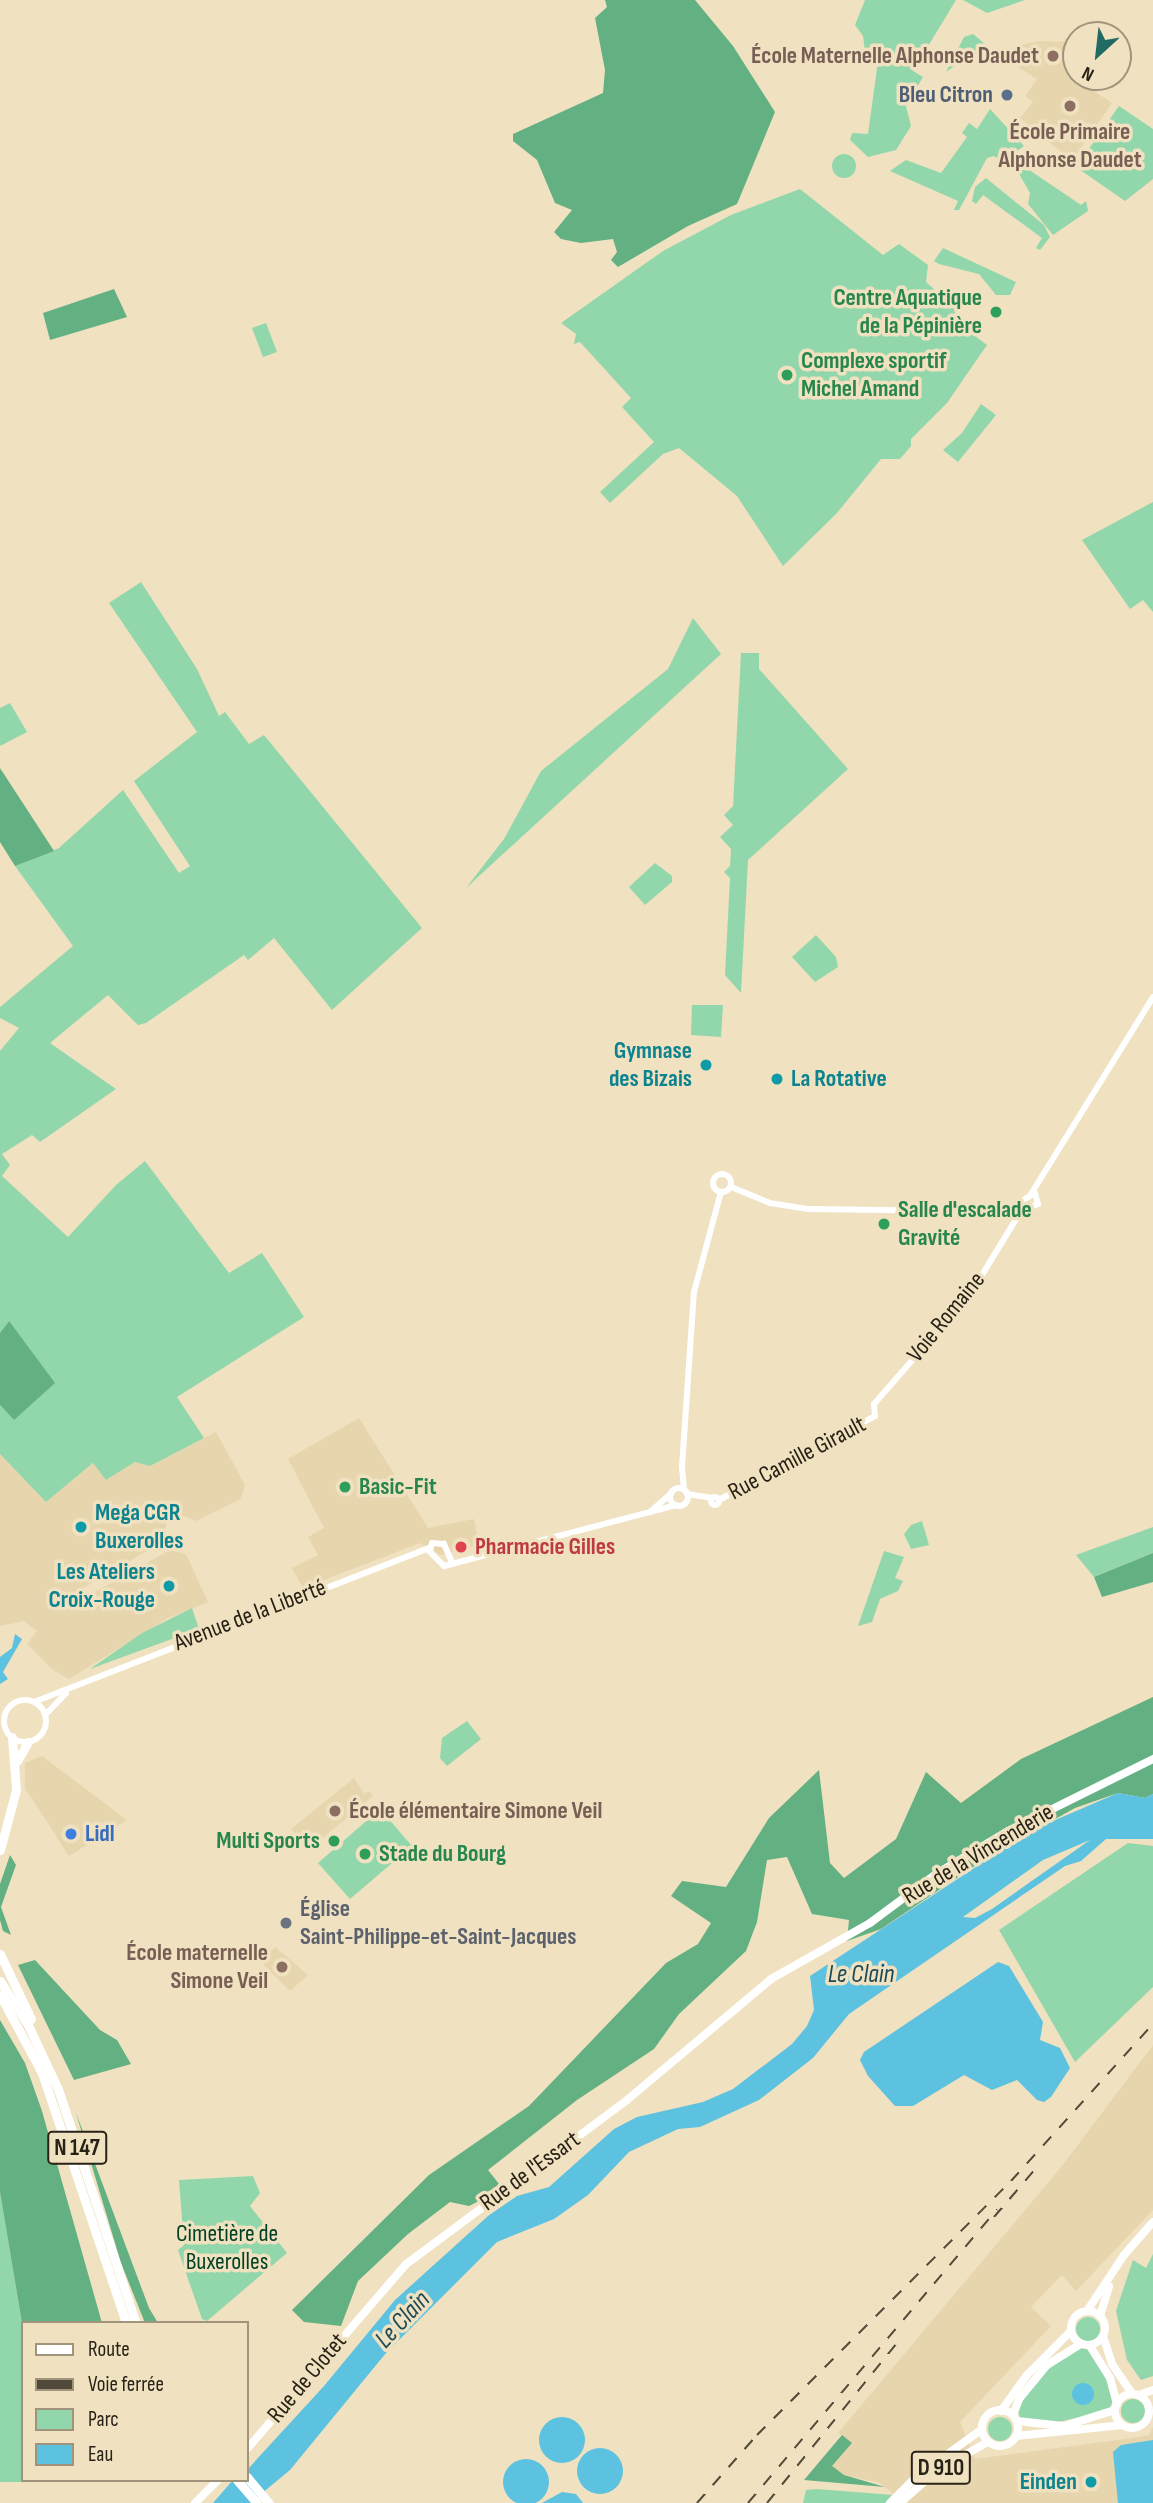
<!DOCTYPE html>
<html>
<head>
<meta charset="utf-8">
<style>
  body { margin:0 }
  #map { position:relative; width:1153px; height:2503px; overflow:hidden; background:#f0e1c0; font-family:"Sofia Sans Condensed",sans-serif }
  div>[style] { position:absolute }
  [style*='--x'] { left:calc(var(--x)*1px); top:calc(var(--y)*1px); width:calc(var(--w)*1px); rotate:calc(var(--a)*1deg) }
  .built>* { inset:0; background:#e7d5ad }
  .green>* { inset:0; background:#92d7ab }
  .round { border-radius:50% }
  .forest>* { inset:0; background:#63b082 }
  .water>* { inset:0; background:#5cc2e0 }
  .minor>* { height:6px; margin:-3px; padding:0 3px; transform-origin:3px; border-radius:3px; background:#fff }
  .minor>.ring { margin:-3px; padding:0; box-sizing:content-box; background:none; border:6px solid #fff; border-radius:50% }
  .major>* { height:8px; margin:-4px; padding:0 4px; transform-origin:4px; border-radius:4px; background:#fff }
  .major>.ring { margin:-4px; padding:0; box-sizing:content-box; background:none; border:8px solid #fff; border-radius:50% }
  .highway>* { height:9px; margin:-4.5px; padding:0 4.5px; transform-origin:4.5px; border-radius:4.5px; background:#fff }
  .rail>* { height:2px; margin-top:-1px; transform-origin:0; background:repeating-linear-gradient(90deg,#514939 0 12px,transparent 0 24px) }
  .dots>* { width:19px; height:19px; translate:-50% -50%; box-sizing:border-box; border:4px solid #f0e1c0; border-radius:50% }
  span { translate:-50% -50%; white-space:nowrap; text-align:center; line-height:1.15; -webkit-text-stroke:7px #f0e1c0; paint-order:stroke }
  .shield-label span { padding:2px 5px; background:#f0e1c0; border:2px solid; border-radius:5px; -webkit-text-stroke-width:0 }
  .shield-label { font-size:23px; color:#282216; font-weight:700 }
  .education-label { font-size:24px; color:#785e54; font-weight:700 }
  .right { translate:-100% -50%; text-align:right }
  .left { translate:0 -50%; text-align:left }
  .service-label { font-size:24px; color:#4e5e75; font-weight:700 }
  .leisure-label { font-size:24px; color:#27864d; font-weight:700 }
  .culture-label { font-size:24px; color:#0d838f; font-weight:700 }
  .street-label { font-size:24px; color:#282216 }
  .health-label { font-size:24px; color:#be3a42; font-weight:700 }
  .shop-label { font-size:24px; color:#366cbe; font-weight:700 }
  .worship-label { font-size:24px; color:#5b616d; font-weight:700 }
  .park-label { font-size:24px; color:#004123 }
  .water-label { font-size:26px; color:#1d4a57; font-style:italic }
  .legend { position:absolute; left:21px; top:2321px; width:228px; height:161px; box-sizing:border-box; background:#f0e1c0; border:2px solid #a0957c; margin:0; padding:9px 12px; list-style:none; font-size:21px; color:#282216 }
  .legend li { display:flex; align-items:center; gap:14px; height:35px }
  .legend b { width:35px; border:2px solid #a0957c }
  .north { position:absolute; left:1062px; top:21px; width:70px; height:70px; box-sizing:border-box; background:#f0e1c0; border:2px solid #a0957c; border-radius:50%; rotate:207deg; font-size:19px; font-weight:700; line-height:28px; text-align:center; color:#282216 }
  .north::after { content:''; display:block; margin:auto; width:24px; height:32px; background:#216b64; clip-path:polygon(50% 0,100% 100%,50% 72%,0 100%) }
</style>
</head>
<body>
<div id="map">
  <div class="built">
    <i style="clip-path:polygon(1040px 41px,1076px 42px,1076px 77px,1087px 77px,1083px 84px,1112px 103px,1072px 161px,1020px 118px,1033px 102px,1025px 96px,1037px 79px,1010px 62px,1019px 49px,1015px 46px)"></i>
    <i style="clip-path:polygon(359px 1418px,428px 1528px,474px 1519px,479px 1545px,441px 1555px,420px 1543px,303px 1588px,292px 1568px,318px 1555px,308px 1537px,324px 1528px,288px 1459px)"></i>
    <i style="clip-path:polygon(216px 1432px,245px 1485px,241px 1499px,196px 1521px,176px 1513px,167px 1518px,164px 1541px,73px 1594px,79px 1601px,170px 1550px,186px 1554px,208px 1602px,168px 1618px,69px 1679px,53px 1670px,27px 1644px,37px 1631px,24px 1621px,0 1626px,0 1454px,46px 1502px,94px 1463px,106px 1480px,135px 1462px,150px 1466px)"></i>
    <i style="clip-path:polygon(42px 1756px,127px 1820px,69px 1856px,25px 1788px,25px 1763px)"></i>
    <i style="clip-path:polygon(354px 1778px,364px 1794px,369px 1791px,373px 1796px,318px 1842px,313px 1836px,304px 1843px,291px 1829px)"></i>
    <i style="clip-path:polygon(275px 1947px,308px 1975px,290px 1991px,261px 1962px)"></i>
    <i style="clip-path:polygon(1153px 2045px,1153px 2210px,1076px 2291px,1062px 2275px,1031px 2307px,1051px 2326px,960px 2422px,975px 2459px,1133px 2438px,1149px 2435px,1153px 2427px,1153px 2503px,885px 2503px,893px 2494px,880px 2483px,844px 2475px,831px 2466px,852px 2443px,838px 2433px,1062px 2166px)"></i>
  </div>
  <div class="green">
    <i style="clip-path:polygon(865px 0,956px 0,913px 71px,923px 77px,906px 106px,911px 126px,896px 150px,868px 157px,850px 140px,852px 133px,868px 134px,878px 61px,866px 59px,863px 36px,855px 25px)"></i>
    <i style="clip-path:polygon(963px 0,1025px 0,987px 13px)"></i>
    <i style="clip-path:polygon(973px 34px,985px 44px,946px 72px,964px 37px)"></i>
    <i style="clip-path:polygon(1119px 106px,1153px 129px,1153px 179px,1125px 201px,1076px 167px)"></i>
    <i style="clip-path:polygon(990px 109px,1024px 146px,1002px 161px,994px 156px,987px 158px,959px 210px,954px 210px,958px 201px,890px 171px,906px 160px,941px 173px,967px 137px,962px 133px,969px 123px,977px 129px)"></i>
    <i class="round" style="left:832px;top:154px;width:24px;height:24px"></i>
    <i style="clip-path:polygon(1019px 163px,1081px 205px,1086px 201px,1088px 211px,1053px 235px,1028px 204px,1030px 193px,1018px 172px)"></i>
    <i style="clip-path:polygon(986px 178px,1044px 225px,1050px 237px,1040px 250px,1036px 248px,1042px 238px,983px 195px,976px 204px,972px 201px,975px 187px)"></i>
    <i style="clip-path:polygon(800px 189px,883px 255px,899px 244px,928px 265px,926px 282px,953px 306px,959px 324px,987px 345px,947px 403px,911px 439px,911px 446px,900px 459px,881px 459px,837px 513px,783px 566px,737px 496px,679px 448px,663px 454px,610px 503px,600px 492px,654px 442px,622px 407px,631px 398px,580px 342px,574px 344px,576px 334px,561px 323px,663px 251px,731px 215px)"></i>
    <i style="clip-path:polygon(943px 248px,1016px 282px,1010px 295px,996px 295px,979px 274px,939px 264px,934px 261px)"></i>
    <i style="clip-path:polygon(266px 323px,277px 352px,263px 357px,252px 328px)"></i>
    <i style="clip-path:polygon(981px 404px,996px 415px,958px 462px,943px 450px,962px 433px)"></i>
    <i style="clip-path:polygon(1153px 502px,1153px 612px,1143px 600px,1130px 609px,1082px 540px)"></i>
    <i style="clip-path:polygon(141px 582px,197px 669px,219px 716px,225px 712px,249px 744px,264px 735px,422px 928px,332px 1010px,274px 938px,248px 960px,244px 955px,146px 1023px,138px 1025px,108px 995px,50px 1043px,116px 1089px,40px 1142px,32px 1135px,2px 1154px,10px 1165px,2px 1176px,68px 1237px,116px 1185px,145px 1161px,229px 1273px,262px 1253px,304px 1317px,177px 1397px,204px 1438px,150px 1466px,135px 1462px,106px 1480px,93px 1463px,46px 1502px,0 1454px,0 1405px,14px 1420px,9px 1321px,0 1333px,0 1051px,19px 1028px,0 1018px,0 1007px,73px 946px,15px 866px,59px 848px,123px 790px,179px 873px,190px 866px,134px 781px,197px 732px,109px 603px)"></i>
    <i style="clip-path:polygon(693px 618px,721px 654px,466px 888px,504px 839px,541px 771px,668px 669px)"></i>
    <i style="clip-path:polygon(741px 653px,759px 653px,759px 669px,848px 769px,748px 860px,741px 993px,725px 975px,730px 878px,724px 872px,730px 866px,731px 849px,720px 837px,733px 825px,724px 815px,733px 806px)"></i>
    <i style="clip-path:polygon(10px 703px,27px 732px,0 746px,0 708px)"></i>
    <i style="clip-path:polygon(655px 863px,672px 876px,672px 882px,645px 905px,629px 887px)"></i>
    <i style="clip-path:polygon(816px 935px,836px 957px,838px 967px,815px 982px,792px 957px)"></i>
    <i style="clip-path:polygon(692px 1005px,723px 1005px,721px 1037px,691px 1035px)"></i>
    <i style="clip-path:polygon(922px 1521px,929px 1545px,911px 1549px,904px 1534px,911px 1525px)"></i>
    <i style="clip-path:polygon(1153px 1527px,1153px 1553px,1094px 1577px,1076px 1555px)"></i>
    <i style="clip-path:polygon(884px 1551px,904px 1557px,895px 1578px,903px 1581px,898px 1591px,880px 1599px,872px 1622px,858px 1626px)"></i>
    <i style="clip-path:polygon(192px 1608px,199px 1629px,90px 1669px,142px 1633px)"></i>
    <i style="clip-path:polygon(467px 1721px,481px 1739px,447px 1766px,440px 1758px,442px 1738px)"></i>
    <i style="clip-path:polygon(380px 1809px,412px 1846px,350px 1899px,318px 1863px)"></i>
    <i style="clip-path:polygon(1128px 1843px,1153px 1846px,1153px 1987px,1075px 2062px,999px 1930px)"></i>
    <i style="clip-path:polygon(253px 2176px,260px 2193px,250px 2206px,287px 2253px,207px 2321px,202px 2319px,178px 2250px,184px 2245px,179px 2180px)"></i>
    <i style="clip-path:polygon(0 2192px,23px 2329px,23px 2480px,48px 2482px,0 2482px)"></i>
    <i style="clip-path:polygon(1153px 2254px,1153px 2376px,1141px 2380px,1127px 2360px,1116px 2311px,1133px 2260px,1146px 2268px)"></i>
    <i class="round" style="left:1076px;top:2317px;width:24px;height:24px"></i>
    <i style="clip-path:polygon(1078px 2348px,1087px 2349px,1110px 2384px,1114px 2399px,1108px 2411px,1053px 2423px,1021px 2420px,1017px 2408px,1048px 2368px)"></i>
    <i class="round" style="left:1121px;top:2399px;width:24px;height:24px"></i>
    <i class="round" style="left:988px;top:2417px;width:24px;height:24px"></i>
    <i style="clip-path:polygon(806px 2490px,817px 2489px,893px 2495px,885px 2503px,803px 2503px)"></i>
  </div>
  <div class="forest">
    <i style="clip-path:polygon(605px 0,695px 0,733px 46px,775px 112px,737px 204px,688px 226px,618px 267px,611px 260px,617px 252px,613px 239px,581px 243px,561px 239px,554px 232px,572px 210px,555px 203px,537px 160px,513px 141px,513px 134px,603px 93px,605px 70px,595px 18px,607px 7px)"></i>
    <i style="clip-path:polygon(114px 289px,127px 317px,50px 340px,43px 313px)"></i>
    <i style="clip-path:polygon(0 768px,54px 851px,15px 866px,0 842px)"></i>
    <i style="clip-path:polygon(9px 1321px,55px 1383px,14px 1420px,0 1405px,0 1333px)"></i>
    <i style="clip-path:polygon(1153px 1553px,1153px 1582px,1102px 1597px,1094px 1577px)"></i>
    <i style="clip-path:polygon(1153px 1697px,1153px 1794px,1145px 1798px,1118px 1793px,1075px 1808px,994px 1853px,881px 1929px,847px 1941px,849px 1920px,812px 1914px,787px 1857px,767px 1860px,757px 1922px,746px 1951px,679px 2014px,654px 2049px,577px 2100px,488px 2170px,503px 2189px,469px 2206px,450px 2202px,408px 2234px,358px 2281px,341px 2326px,304px 2322px,292px 2310px,429px 2175px,529px 2106px,666px 1963px,698px 1944px,711px 1923px,671px 1896px,682px 1881px,726px 1887px,769px 1818px,819px 1770px,830px 1863px,844px 1878px,896px 1839px,926px 1772px,961px 1803px,1021px 1759px)"></i>
    <i style="clip-path:polygon(10px 1855px,16px 1865px,1px 1907px,11px 1935px,3px 1931px,0 1920px,0 1884px)"></i>
    <i style="clip-path:polygon(35px 1960px,100px 2030px,117px 2040px,131px 2064px,74px 2080px,18px 1965px)"></i>
    <i style="clip-path:polygon(0 2020px,25px 2063px,42px 2111px,102px 2323px,23px 2323px,23px 2329px,0 2192px)"></i>
    <i style="clip-path:polygon(76px 2113px,149px 2308px,158px 2323px,145px 2323px,121px 2263px)"></i>
    <i style="clip-path:polygon(842px 2435px,852px 2443px,832px 2466px,844px 2475px,885px 2487px,804px 2480px)"></i>
  </div>
  <div class="water">
    <i style="clip-path:polygon(15px 1634px,22px 1639px,3px 1672px,8px 1679px,0 1684px,0 1657px,12px 1648px)"></i>
    <i style="clip-path:polygon(evenodd,1118px 1793px,1145px 1798px,1153px 1794px,1153px 1839px,1106px 1839px,1081px 1861px,1065px 1866px,849px 2014px,813px 2058px,759px 2100px,700px 2127px,678px 2129px,629px 2152px,588px 2195px,554px 2219px,497px 2242px,386px 2353px,290px 2470px,250px 2503px,213px 2503px,233px 2480px,247px 2480px,247px 2470px,324px 2386px,395px 2300px,488px 2216px,517px 2196px,549px 2187px,614px 2129px,637px 2117px,703px 2102px,733px 2089px,792px 2044px,807px 2026px,814px 2010px,810px 1976px,1032px 1830px,1118px 1793px,1090px 1840px,992px 1909px,975px 1918px,963px 1917px,1043px 1860px,1090px 1840px)"></i>
    <i style="clip-path:polygon(998px 1962px,1009px 1966px,1043px 2022px,1040px 2040px,1060px 2048px,1070px 2068px,1051px 2097px,1044px 2102px,1037px 2100px,1017px 2080px,992px 2090px,964px 2075px,913px 2106px,895px 2106px,868px 2076px,860px 2060px,864px 2052px)"></i>
    <i class="round" style="left:1072px;top:2383px;width:22px;height:22px"></i>
    <i class="round" style="left:539px;top:2417px;width:46px;height:46px"></i>
    <i style="clip-path:polygon(1153px 2440px,1153px 2503px,1118px 2503px,1113px 2452px,1121px 2445px)"></i>
    <i class="round" style="left:577px;top:2448px;width:46px;height:46px"></i>
    <i class="round" style="left:503px;top:2459px;width:46px;height:46px"></i>
    <i style="clip-path:polygon(562px 2492px,576px 2494px,583px 2503px,542px 2503px)"></i>
  </div>
  <div class="minor">
    <i class="ring" style="left:713px;top:1174px;width:12px;height:12px"></i>
    <i style="--x:731;--y:1187;--w:42;--a:22.3"></i>
    <i style="--x:770;--y:1203;--w:39;--a:9"></i>
    <i style="--x:809;--y:1209;--w:204;--a:0.8"></i>
    <i style="--x:1035;--y:1193;--w:11;--a:75"></i>
    <i style="--x:1038;--y:1204;--w:25;--a:157"></i>
    <i style="--x:1015;--y:1214;--w:9;--a:-90"></i>
    <i style="--x:1015;--y:1205;--w:23;--a:-31"></i>
    <i style="--x:1031;--y:1194;--w:232;--a:-58.2"></i>
    <i class="ring" style="left:670px;top:1488px;width:12px;height:12px"></i>
    <i style="--x:684;--y:1490;--w:23;--a:-95"></i>
    <i style="--x:682;--y:1467;--w:175;--a:-86.1"></i>
    <i style="--x:694;--y:1292;--w:104;--a:-74.9"></i>
    <i style="--x:687;--y:1494;--w:26;--a:9"></i>
    <i class="ring" style="left:711px;top:1497px;width:2px;height:2px"></i>
    <i style="--x:719;--y:1500;--w:177;--a:-28.3"></i>
    <i style="--x:875;--y:1416;--w:12;--a:-95"></i>
    <i style="--x:874;--y:1404;--w:147;--a:-48.9"></i>
    <i style="--x:971;--y:1293;--w:90;--a:-58.6"></i>
    <i style="--x:650;--y:1512;--w:28;--a:-41"></i>
    <i style="--x:452;--y:1562;--w:20;--a:-114"></i>
    <i style="--x:444;--y:1544;--w:12;--a:-175"></i>
    <i style="--x:432;--y:1543;--w:9;--a:103"></i>
    <i style="--x:430;--y:1552;--w:20;--a:45"></i>
    <i style="--x:444;--y:1566;--w:240;--a:-14.7"></i>
    <i class="ring" style="left:4px;top:1700px;width:36px;height:36px"></i>
    <i style="--x:34;--y:1702;--w:425;--a:-21.3"></i>
    <i style="--x:45;--y:1715;--w:30;--a:-46"></i>
  </div>
  <div class="major">
    <i class="ring" style="left:1071px;top:2311px;width:26px;height:26px"></i>
    <i style="--x:1087;--y:2311;--w:67;--a:-56.5"></i>
    <i style="--x:1124;--y:2255;--w:44;--a:-48.7"></i>
    <i style="--x:1100;--y:2316;--w:31;--a:-73"></i>
    <i style="--x:1103;--y:2336;--w:29;--a:72"></i>
    <i style="--x:1112;--y:2364;--w:36;--a:56"></i>
    <i style="--x:1090;--y:2346;--w:38;--a:58"></i>
    <i style="--x:1110;--y:2378;--w:27;--a:75"></i>
    <i class="ring" style="left:1115px;top:2394px;width:26px;height:26px"></i>
    <i style="--x:1139;--y:2395;--w:15;--a:-20"></i>
    <i class="ring" style="left:982px;top:2410px;width:28px;height:28px"></i>
    <i style="--x:1001;--y:2411;--w:44;--a:-54.2"></i>
    <i style="--x:1027;--y:2375;--w:62;--a:-45"></i>
    <i style="--x:1013;--y:2415;--w:17;--a:-69"></i>
    <i style="--x:1019;--y:2399;--w:44;--a:-50.5"></i>
    <i style="--x:1047;--y:2365;--w:40;--a:-32"></i>
    <i style="--x:1017;--y:2421;--w:47;--a:6.1"></i>
    <i style="--x:1064;--y:2426;--w:53;--a:-17.4"></i>
    <i style="--x:1016;--y:2436;--w:107;--a:-5.9"></i>
    <i style="--x:247;--y:2449;--w:243;--a:-49.3"></i>
    <i style="--x:405;--y:2265;--w:277;--a:-36.6"></i>
    <i style="--x:627;--y:2100;--w:188;--a:-40"></i>
    <i style="--x:771;--y:1979;--w:114;--a:-29.5"></i>
    <i style="--x:870;--y:1923;--w:82;--a:-36.6"></i>
    <i style="--x:936;--y:1874;--w:84;--a:-30.8"></i>
    <i style="--x:1008;--y:1831;--w:162;--a:-26.4"></i>
    <i style="--x:195;--y:2503;--w:33;--a:-45"></i>
    <i style="--x:890;--y:2503;--w:37;--a:-45"></i>
    <i style="--x:916;--y:2477;--w:80;--a:-35.9"></i>
    <i style="--x:900;--y:2503;--w:52;--a:-41.1"></i>
    <i style="--x:939;--y:2469;--w:56;--a:-28.9"></i>
  </div>
  <div class="highway">
    <i style="--x:17;--y:1761;--w:22;--a:-60"></i>
    <i style="--x:0;--y:1850;--w:62;--a:-75.1"></i>
    <i style="--x:16;--y:1790;--w:53;--a:-94.3"></i>
    <i style="--x:0;--y:1954;--w:72;--a:64.5"></i>
    <i style="--x:0;--y:1981;--w:52;--a:57.5"></i>
    <i style="--x:28;--y:2025;--w:71;--a:64.9"></i>
    <i style="--x:58;--y:2089;--w:247;--a:71.6"></i>
    <i style="--x:0;--y:1995;--w:89;--a:61.7"></i>
    <i style="--x:42;--y:2073;--w:264;--a:71.4"></i>
    <i style="--x:247;--y:2477;--w:34;--a:50"></i>
    <i style="--x:237;--y:2480;--w:30;--a:49"></i>
  </div>
  <div class="rail">
    <i style="--x:994;--y:2217;--w:66;--a:-49.3"></i>
    <i style="--x:697;--y:2503;--w:91;--a:-48.6"></i>
    <i style="--x:757;--y:2435;--w:359;--a:-45"></i>
    <i style="--x:1011;--y:2181;--w:212;--a:-47.9"></i>
    <i style="--x:748;--y:2503;--w:385;--a:-49.7"></i>
    <i style="--x:767;--y:2503;--w:214;--a:-50.9"></i>
  </div>
  <div class="dots">
    <i style="left:1053px;top:56px;background:#8d6e63"></i>
    <i style="left:1007px;top:95px;background:#5c6f8a"></i>
    <i style="left:1070px;top:106px;background:#8d6e63"></i>
    <i style="left:996px;top:312px;background:#2e9e5b"></i>
    <i style="left:787px;top:375px;background:#2e9e5b"></i>
    <i style="left:706px;top:1065px;background:#0f9aa8"></i>
    <i style="left:777px;top:1079px;background:#0f9aa8"></i>
    <i style="left:884px;top:1224px;background:#2e9e5b"></i>
    <i style="left:345px;top:1487px;background:#2e9e5b"></i>
    <i style="left:81px;top:1527px;background:#0f9aa8"></i>
    <i style="left:461px;top:1547px;background:#e0444e"></i>
    <i style="left:169px;top:1586px;background:#0f9aa8"></i>
    <i style="left:335px;top:1811px;background:#8d6e63"></i>
    <i style="left:71px;top:1834px;background:#3f7fe0"></i>
    <i style="left:334px;top:1841px;background:#2e9e5b"></i>
    <i style="left:365px;top:1854px;background:#2e9e5b"></i>
    <i style="left:286px;top:1923px;background:#6b7280"></i>
    <i style="left:282px;top:1967px;background:#8d6e63"></i>
    <i style="left:1091px;top:2482px;background:#0f9aa8"></i>
  </div>
  <div class="shield-label">
    <span style="left:77px;top:2148px">N 147</span>
    <span style="left:941px;top:2468px">D 910</span>
  </div>
  <div class="education-label">
    <span class="right" style="left:1039px;top:56px">École Maternelle Alphonse Daudet</span>
    <span style="left:1070px;top:146px">École Primaire<br>Alphonse Daudet</span>
    <span class="left" style="left:349px;top:1811px">École élémentaire Simone Veil</span>
    <span class="right" style="left:268px;top:1967px">École maternelle<br>Simone Veil</span>
  </div>
  <div class="service-label">
    <span class="right" style="left:993px;top:95px">Bleu Citron</span>
  </div>
  <div class="leisure-label">
    <span class="right" style="left:982px;top:312px">Centre Aquatique<br>de la Pépinière</span>
    <span class="left" style="left:801px;top:375px">Complexe sportif<br>Michel Amand</span>
    <span class="left" style="left:898px;top:1224px">Salle d'escalade<br>Gravité</span>
    <span class="left" style="left:359px;top:1487px">Basic-Fit</span>
    <span class="right" style="left:320px;top:1841px">Multi Sports</span>
    <span class="left" style="left:379px;top:1854px">Stade du Bourg</span>
  </div>
  <div class="culture-label">
    <span class="right" style="left:692px;top:1065px">Gymnase<br>des Bizais</span>
    <span class="left" style="left:791px;top:1079px">La Rotative</span>
    <span class="left" style="left:95px;top:1527px">Mega CGR<br>Buxerolles</span>
    <span class="right" style="left:155px;top:1586px">Les Ateliers<br>Croix-Rouge</span>
    <span class="right" style="left:1077px;top:2482px">Einden</span>
  </div>
  <div class="street-label">
    <span style="left:946px;top:1317px;rotate:-51deg">Voie Romaine</span>
    <span style="left:797px;top:1458px;rotate:-28deg">Rue Camille Girault</span>
    <span style="left:250px;top:1615px;rotate:-21deg">Avenue de la Liberté</span>
    <span style="left:978px;top:1854px;rotate:-31deg">Rue de la Vincenderie</span>
    <span style="left:530px;top:2171px;rotate:-36deg">Rue de l'Essart</span>
    <span style="left:307px;top:2378px;rotate:-50deg">Rue de Clotet</span>
  </div>
  <div class="health-label">
    <span class="left" style="left:475px;top:1547px">Pharmacie Gilles</span>
  </div>
  <div class="shop-label">
    <span class="left" style="left:85px;top:1834px">Lidl</span>
  </div>
  <div class="worship-label">
    <span class="left" style="left:300px;top:1923px">Église<br>Saint-Philippe-et-Saint-Jacques</span>
  </div>
  <div class="park-label">
    <span style="left:227px;top:2248px">Cimetière de<br>Buxerolles</span>
  </div>
  <div class="water-label">
    <span style="left:861px;top:1975px">Le Clain</span>
    <span style="left:403px;top:2320px;rotate:-47deg">Le Clain</span>
  </div>
  <ul class="legend">
  <li><b style="height:9px;background:#fff"></b>Route</li>
  <li><b style="height:9px;background:#514939"></b>Voie ferrée</li>
  <li><b style="height:19px;background:#92d7ab"></b>Parc</li>
  <li><b style="height:19px;background:#5cc2e0"></b>Eau</li>
  </ul>
  <div class="north">N</div>
</div>
</body>
</html>
